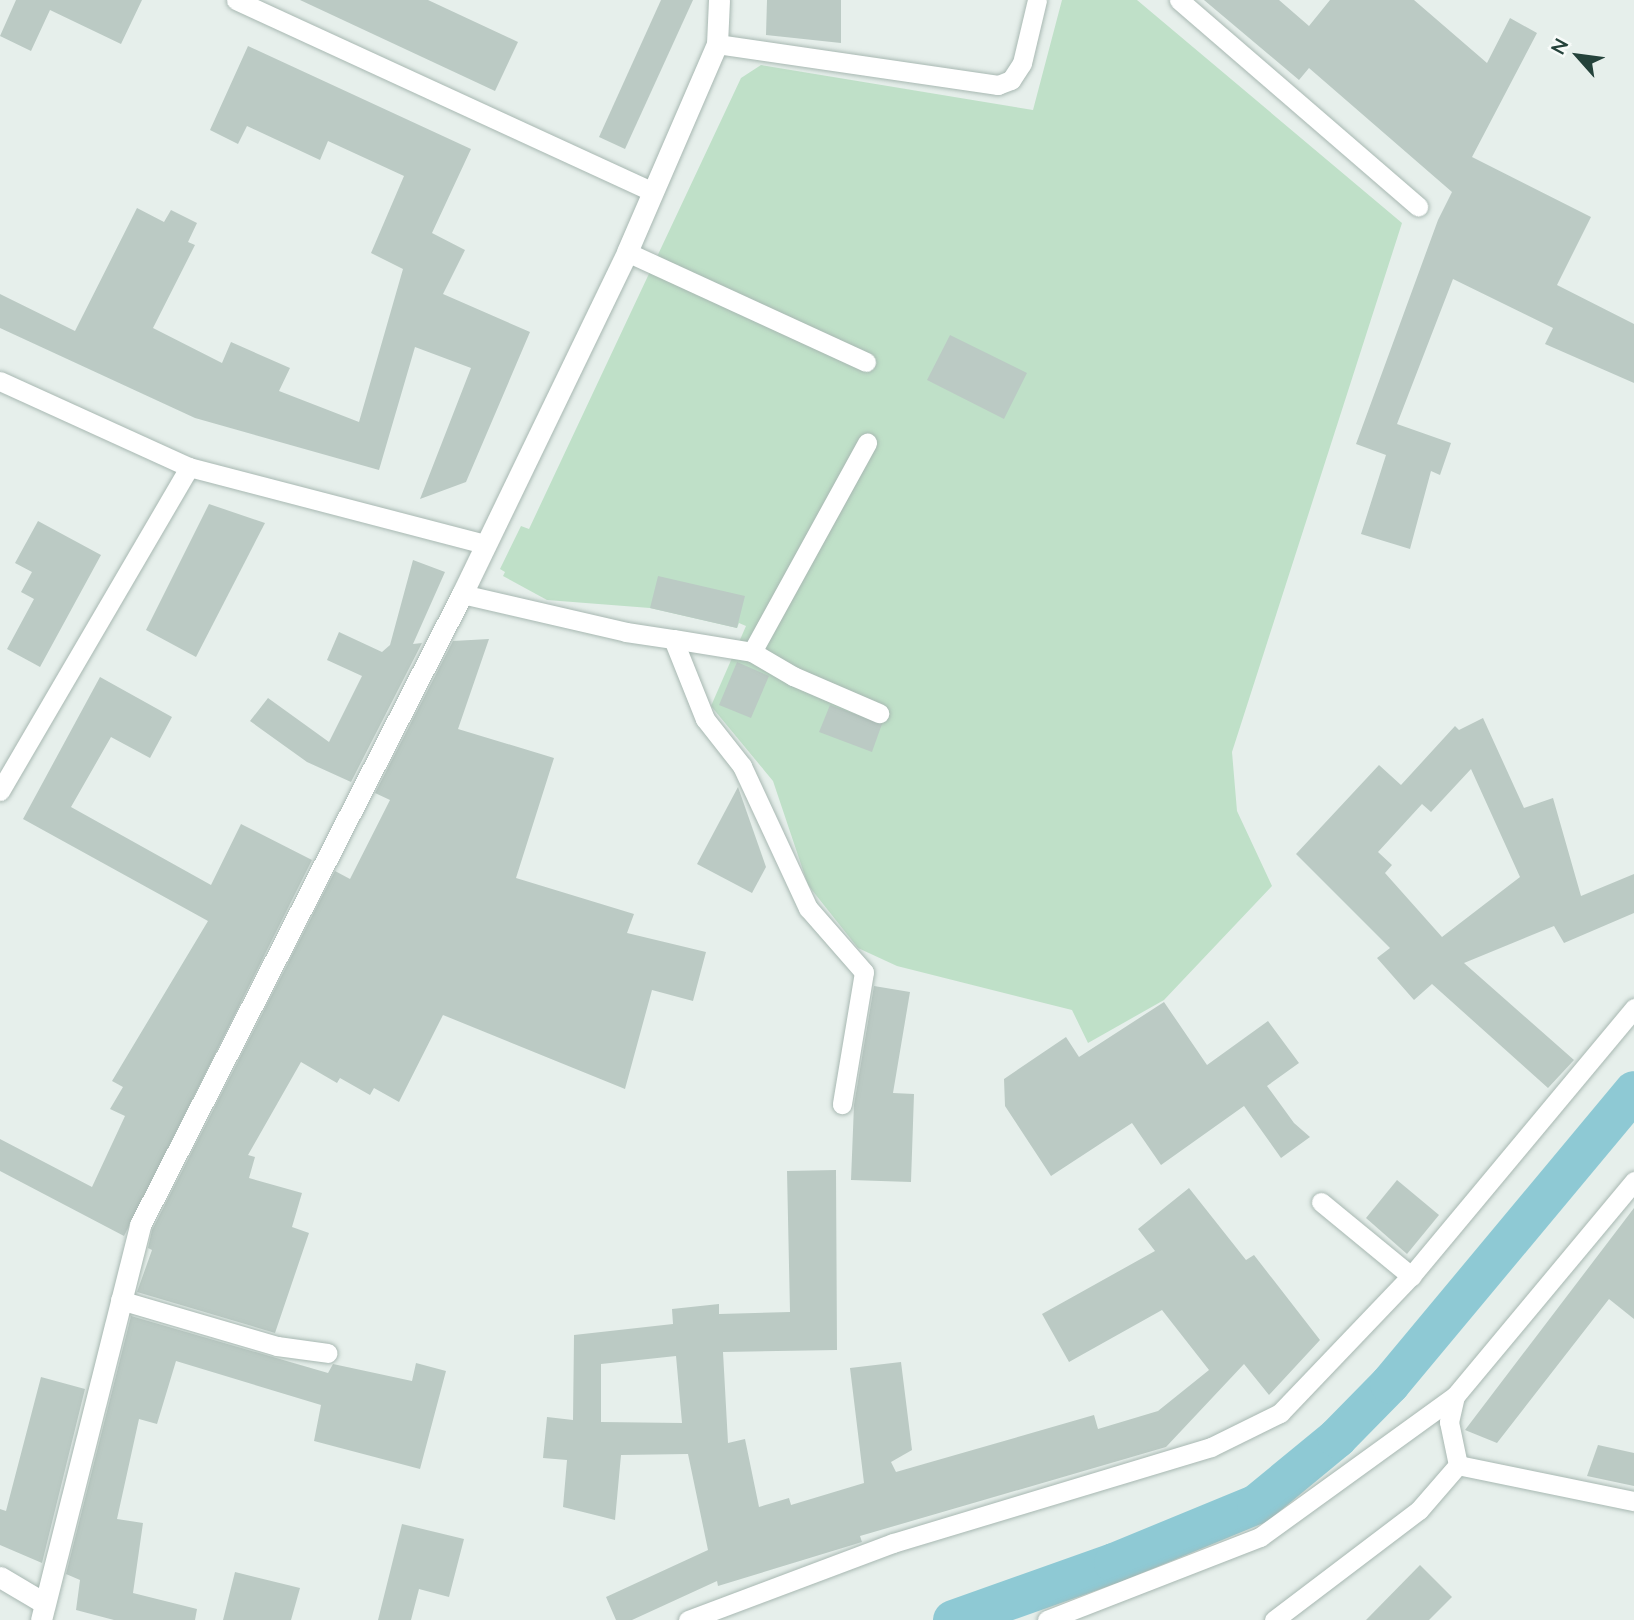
<!DOCTYPE html>
<html>
<head>
<meta charset="utf-8">
<style>
  body { margin:0 }
  #map { position:relative; width:1634px; height:1620px; overflow:hidden; background:#e6efeb; font-family:Lato,sans-serif }
  div>[style] { position:absolute }
  [style*='--x'] { left:calc(var(--x)*1px); top:calc(var(--y)*1px); width:calc(var(--w)*1px); rotate:calc(var(--a)*1deg) }
  .green>* { inset:0; background:#bfe0c8 }
  .canal>* { height:40px; margin:-20px; padding:0 20px; transform-origin:20px; border-radius:20px; background:#8ec9d4 }
  .building>* { inset:0; background:#bbcac4 }
  .roads { filter:drop-shadow(0 0 2px #a8b8b2) drop-shadow(0 0 2px #a8b8b2) }
  .service>* { height:19px; margin:-9.5px; padding:0 9.5px; transform-origin:9.5px; border-radius:9.5px; background:#fff }
  .minor>* { height:21px; margin:-10.5px; padding:0 10.5px; transform-origin:10.5px; border-radius:10.5px; background:#fff }
  .tertiary>* { height:21px; margin:-10.5px; padding:0 10.5px; transform-origin:10.5px; border-radius:10.5px; background:#fff }
  span { translate:-50% -50%; white-space:nowrap; text-align:center; line-height:1.15; -webkit-text-stroke:6px #f7fbf9; paint-order:stroke }
  .north { position:absolute; left:1543px; top:21px; width:70px; height:70px; -webkit-text-stroke:5px #f7fbf9; paint-order:stroke; rotate:298deg; font-size:19px; font-weight:700; line-height:28px; text-align:center; color:#24423a }
  .north::after { content:''; display:block; margin:auto; width:24px; height:32px; background:#24423a; clip-path:polygon(50% 0,100% 100%,50% 72%,0 100%) }
</style>
</head>
<body>
<div id="map">
  <div class="green">
    <i style="clip-path:polygon(1062px 0,1137px 0,1402px 223px,1232px 752px,1237px 811px,1272px 886px,1164px 1000px,1088px 1043px,1072px 1010px,897px 966px,858px 948px,808px 885px,773px 781px,711px 706px,746px 626px,739px 623px,737px 628px,650px 608px,547px 600px,503px 576px,505px 572px,500px 569px,521px 526px,529px 529px,741px 78px,761px 65px,1033px 110px)"></i>
  </div>
  <div class="canal">
    <i style="--x:953;--y:1620;--w:171;--a:-19.5"></i>
    <i style="--x:1114;--y:1563;--w:155;--a:-22.4"></i>
    <i style="--x:1257;--y:1504;--w:104;--a:-39.5"></i>
    <i style="--x:1337;--y:1438;--w:76;--a:-45.5"></i>
    <i style="--x:1390;--y:1384;--w:381;--a:-50.2"></i>
  </div>
  <div class="building">
    <i style="clip-path:polygon(16px 0,142px 0,121px 44px,50px 10px,31px 51px,0 36px)"></i>
    <i style="clip-path:polygon(300px 0,428px 0,518px 42px,495px 91px)"></i>
    <i style="clip-path:polygon(661px 0,693px 0,625px 149px,599px 137px)"></i>
    <i style="clip-path:polygon(767px 0,841px 0,841px 43px,766px 35px)"></i>
    <i style="clip-path:polygon(1204px 0,1279px 0,1309px 26px,1330px 0,1414px 0,1487px 63px,1510px 18px,1537px 33px,1472px 157px,1591px 217px,1557px 285px,1634px 324px,1634px 383px,1545px 344px,1553px 328px,1453px 279px,1397px 424px,1451px 443px,1440px 475px,1431px 471px,1410px 549px,1361px 534px,1386px 455px,1356px 444px,1438px 220px,1452px 192px,1309px 68px,1299px 80px)"></i>
    <i style="clip-path:polygon(248px 46px,471px 149px,432px 233px,465px 250px,443px 294px,530px 332px,466px 482px,420px 499px,471px 368px,415px 347px,379px 470px,195px 418px,0 328px,0 294px,75px 331px,137px 208px,164px 222px,171px 210px,197px 223px,188px 242px,195px 245px,153px 328px,222px 363px,231px 342px,290px 368px,279px 391px,359px 422px,403px 269px,371px 253px,404px 176px,328px 141px,320px 160px,247px 126px,238px 144px,210px 130px)"></i>
    <i style="clip-path:polygon(950px 335px,1027px 373px,1004px 419px,927px 380px)"></i>
    <i style="clip-path:polygon(209px 504px,265px 523px,196px 657px,146px 630px)"></i>
    <i style="clip-path:polygon(38px 521px,101px 555px,40px 667px,7px 649px,34px 599px,21px 592px,32px 572px,15px 563px)"></i>
    <i style="clip-path:polygon(413px 560px,445px 572px,413px 644px,422px 643px,351px 782px,307px 762px,250px 721px,268px 698px,329px 742px,362px 676px,327px 660px,339px 632px,382px 652px,390px 645px)"></i>
    <i style="clip-path:polygon(658px 576px,745px 596px,737px 628px,650px 608px)"></i>
    <i style="clip-path:polygon(489px 639px,458px 729px,554px 758px,516px 878px,634px 914px,627px 933px,706px 952px,693px 1001px,652px 990px,625px 1089px,443px 1015px,399px 1102px,374px 1088px,370px 1095px,340px 1078px,337px 1083px,301px 1062px,248px 1155px,255px 1157px,249px 1178px,302px 1193px,292px 1227px,309px 1233px,275px 1333px,137px 1292px,152px 1250px,148px 1248px,152px 1230px,335px 871px,350px 879px,390px 800px,375px 793px,453px 641px)"></i>
    <i style="clip-path:polygon(737px 662px,769px 676px,751px 718px,719px 705px)"></i>
    <i style="clip-path:polygon(100px 677px,172px 717px,150px 758px,111px 737px,71px 807px,211px 885px,241px 824px,312px 860px,124px 1236px,0 1171px,0 1139px,92px 1187px,125px 1116px,110px 1109px,123px 1087px,112px 1081px,208px 921px,23px 819px)"></i>
    <i style="clip-path:polygon(830px 705px,882px 724px,872px 752px,819px 732px)"></i>
    <i style="clip-path:polygon(evenodd,1483px 718px,1524px 808px,1553px 798px,1581px 896px,1634px 874px,1634px 913px,1564px 943px,1554px 926px,1464px 963px,1574px 1060px,1548px 1088px,1432px 984px,1414px 1000px,1377px 958px,1390px 948px,1296px 854px,1379px 765px,1401px 785px,1455px 726px,1459px 730px,1483px 718px,1471px 769px,1520px 877px,1442px 937px,1385px 873px,1392px 865px,1378px 852px,1422px 804px,1431px 812px,1471px 769px)"></i>
    <i style="clip-path:polygon(738px 787px,766px 867px,752px 893px,697px 864px)"></i>
    <i style="clip-path:polygon(874px 986px,910px 992px,893px 1093px,914px 1094px,911px 1182px,851px 1180px,854px 1105px)"></i>
    <i style="clip-path:polygon(1164px 1002px,1207px 1065px,1268px 1021px,1299px 1063px,1267px 1086px,1294px 1123px,1310px 1137px,1281px 1158px,1244px 1106px,1161px 1165px,1132px 1123px,1051px 1176px,1005px 1106px,1004px 1079px,1066px 1037px,1079px 1057px)"></i>
    <i style="clip-path:polygon(evenodd,836px 1170px,837px 1350px,723px 1352px,728px 1443px,745px 1439px,759px 1507px,789px 1498px,791px 1505px,864px 1483px,850px 1368px,901px 1362px,912px 1450px,891px 1462px,896px 1472px,1094px 1415px,1098px 1429px,1158px 1411px,1209px 1370px,1162px 1310px,1069px 1362px,1042px 1314px,1155px 1251px,1138px 1229px,1189px 1188px,1246px 1260px,1254px 1255px,1320px 1340px,1269px 1395px,1244px 1364px,1166px 1447px,860px 1536px,862px 1542px,849px 1546px,718px 1586px,717px 1581px,632px 1620px,616px 1620px,606px 1597px,708px 1550px,688px 1454px,621px 1455px,615px 1520px,563px 1507px,567px 1460px,543px 1458px,547px 1417px,573px 1420px,574px 1335px,673px 1324px,672px 1309px,719px 1304px,719px 1314px,790px 1312px,787px 1171px,836px 1170px,676px 1356px,682px 1423px,601px 1422px,601px 1364px,676px 1356px)"></i>
    <i style="clip-path:polygon(1397px 1180px,1439px 1215px,1407px 1254px,1366px 1218px)"></i>
    <i style="clip-path:polygon(1634px 1208px,1634px 1319px,1609px 1299px,1497px 1443px,1465px 1430px)"></i>
    <i style="clip-path:polygon(131px 1316px,328px 1373px,333px 1364px,412px 1381px,416px 1363px,446px 1371px,420px 1469px,314px 1441px,321px 1405px,176px 1361px,157px 1424px,139px 1419px,117px 1519px,143px 1523px,133px 1593px,197px 1609px,195px 1620px,114px 1620px,76px 1610px,80px 1580px,66px 1574px)"></i>
    <i style="clip-path:polygon(41px 1377px,85px 1389px,42px 1563px,0 1545px,0 1509px,6px 1511px)"></i>
    <i style="clip-path:polygon(1598px 1445px,1634px 1453px,1634px 1486px,1587px 1476px)"></i>
    <i style="clip-path:polygon(402px 1524px,464px 1539px,449px 1597px,419px 1589px,411px 1620px,378px 1620px)"></i>
    <i style="clip-path:polygon(1420px 1565px,1452px 1597px,1429px 1620px,1366px 1620px)"></i>
    <i style="clip-path:polygon(235px 1572px,300px 1588px,291px 1620px,223px 1620px)"></i>
  </div>
  <div class="roads">
    <div class="service">
      <i style="--x:236;--y:0;--w:459;--a:24.7"></i>
      <i style="--x:1179;--y:0;--w:316;--a:40.8"></i>
      <i style="--x:717;--y:44;--w:284;--a:8.3"></i>
      <i style="--x:998;--y:85;--w:14;--a:-21"></i>
      <i style="--x:1011;--y:80;--w:20;--a:-57"></i>
      <i style="--x:1022;--y:63;--w:65;--a:-76.6"></i>
      <i style="--x:627;--y:252;--w:263;--a:24.7"></i>
      <i style="--x:0;--y:381;--w:208;--a:24.5"></i>
      <i style="--x:189;--y:467;--w:306;--a:14.6"></i>
      <i style="--x:462;--y:594;--w:168;--a:13"></i>
      <i style="--x:626;--y:632;--w:48;--a:8.5"></i>
      <i style="--x:673;--y:639;--w:86;--a:68.2"></i>
      <i style="--x:705;--y:719;--w:60;--a:51.8"></i>
      <i style="--x:742;--y:766;--w:157;--a:65.1"></i>
      <i style="--x:808;--y:908;--w:85;--a:48.8"></i>
      <i style="--x:864;--y:972;--w:134;--a:99.5"></i>
      <i style="--x:673;--y:639;--w:80;--a:9.3"></i>
      <i style="--x:752;--y:652;--w:239;--a:-61.2"></i>
      <i style="--x:752;--y:652;--w:48;--a:30.3"></i>
      <i style="--x:793;--y:676;--w:94;--a:23.3"></i>
      <i style="--x:0;--y:791;--w:375;--a:-59.7"></i>
      <i style="--x:1321;--y:1202;--w:117;--a:39.4"></i>
      <i style="--x:120;--y:1300;--w:164;--a:16.3"></i>
      <i style="--x:277;--y:1346;--w:51;--a:7.8"></i>
      <i style="--x:1458;--y:1465;--w:180;--a:11.6"></i>
      <i style="--x:688;--y:1620;--w:219;--a:-20.6"></i>
      <i style="--x:893;--y:1543;--w:332;--a:-16.8"></i>
      <i style="--x:1211;--y:1447;--w:77;--a:-26.2"></i>
      <i style="--x:1280;--y:1413;--w:190;--a:-46.3"></i>
      <i style="--x:1411;--y:1276;--w:349;--a:-50.2"></i>
      <i style="--x:1047;--y:1620;--w:229;--a:-21.3"></i>
      <i style="--x:1260;--y:1537;--w:241;--a:-35.9"></i>
      <i style="--x:1274;--y:1620;--w:182;--a:-37.2"></i>
      <i style="--x:1419;--y:1510;--w:60;--a:-49.1"></i>
      <i style="--x:1458;--y:1465;--w:44;--a:-101.8"></i>
      <i style="--x:1449;--y:1422;--w:27;--a:-77"></i>
      <i style="--x:1455;--y:1396;--w:280;--a:-50.2"></i>
    </div>
    <div class="minor">
      <i style="--x:0;--y:1577;--w:51;--a:30.6"></i>
    </div>
    <div class="tertiary">
      <i style="--x:41;--y:1620;--w:407;--a:-75.9"></i>
      <i style="--x:140;--y:1225;--w:708;--a:-62.96"></i>
      <i style="--x:462;--y:594;--w:380;--a:-64.2"></i>
      <i style="--x:627;--y:252;--w:227;--a:-66.6"></i>
      <i style="--x:717;--y:44;--w:44;--a:-87.4"></i>
    </div>
  </div>
  <div class="north">N</div>
</div>
</body>
</html>
